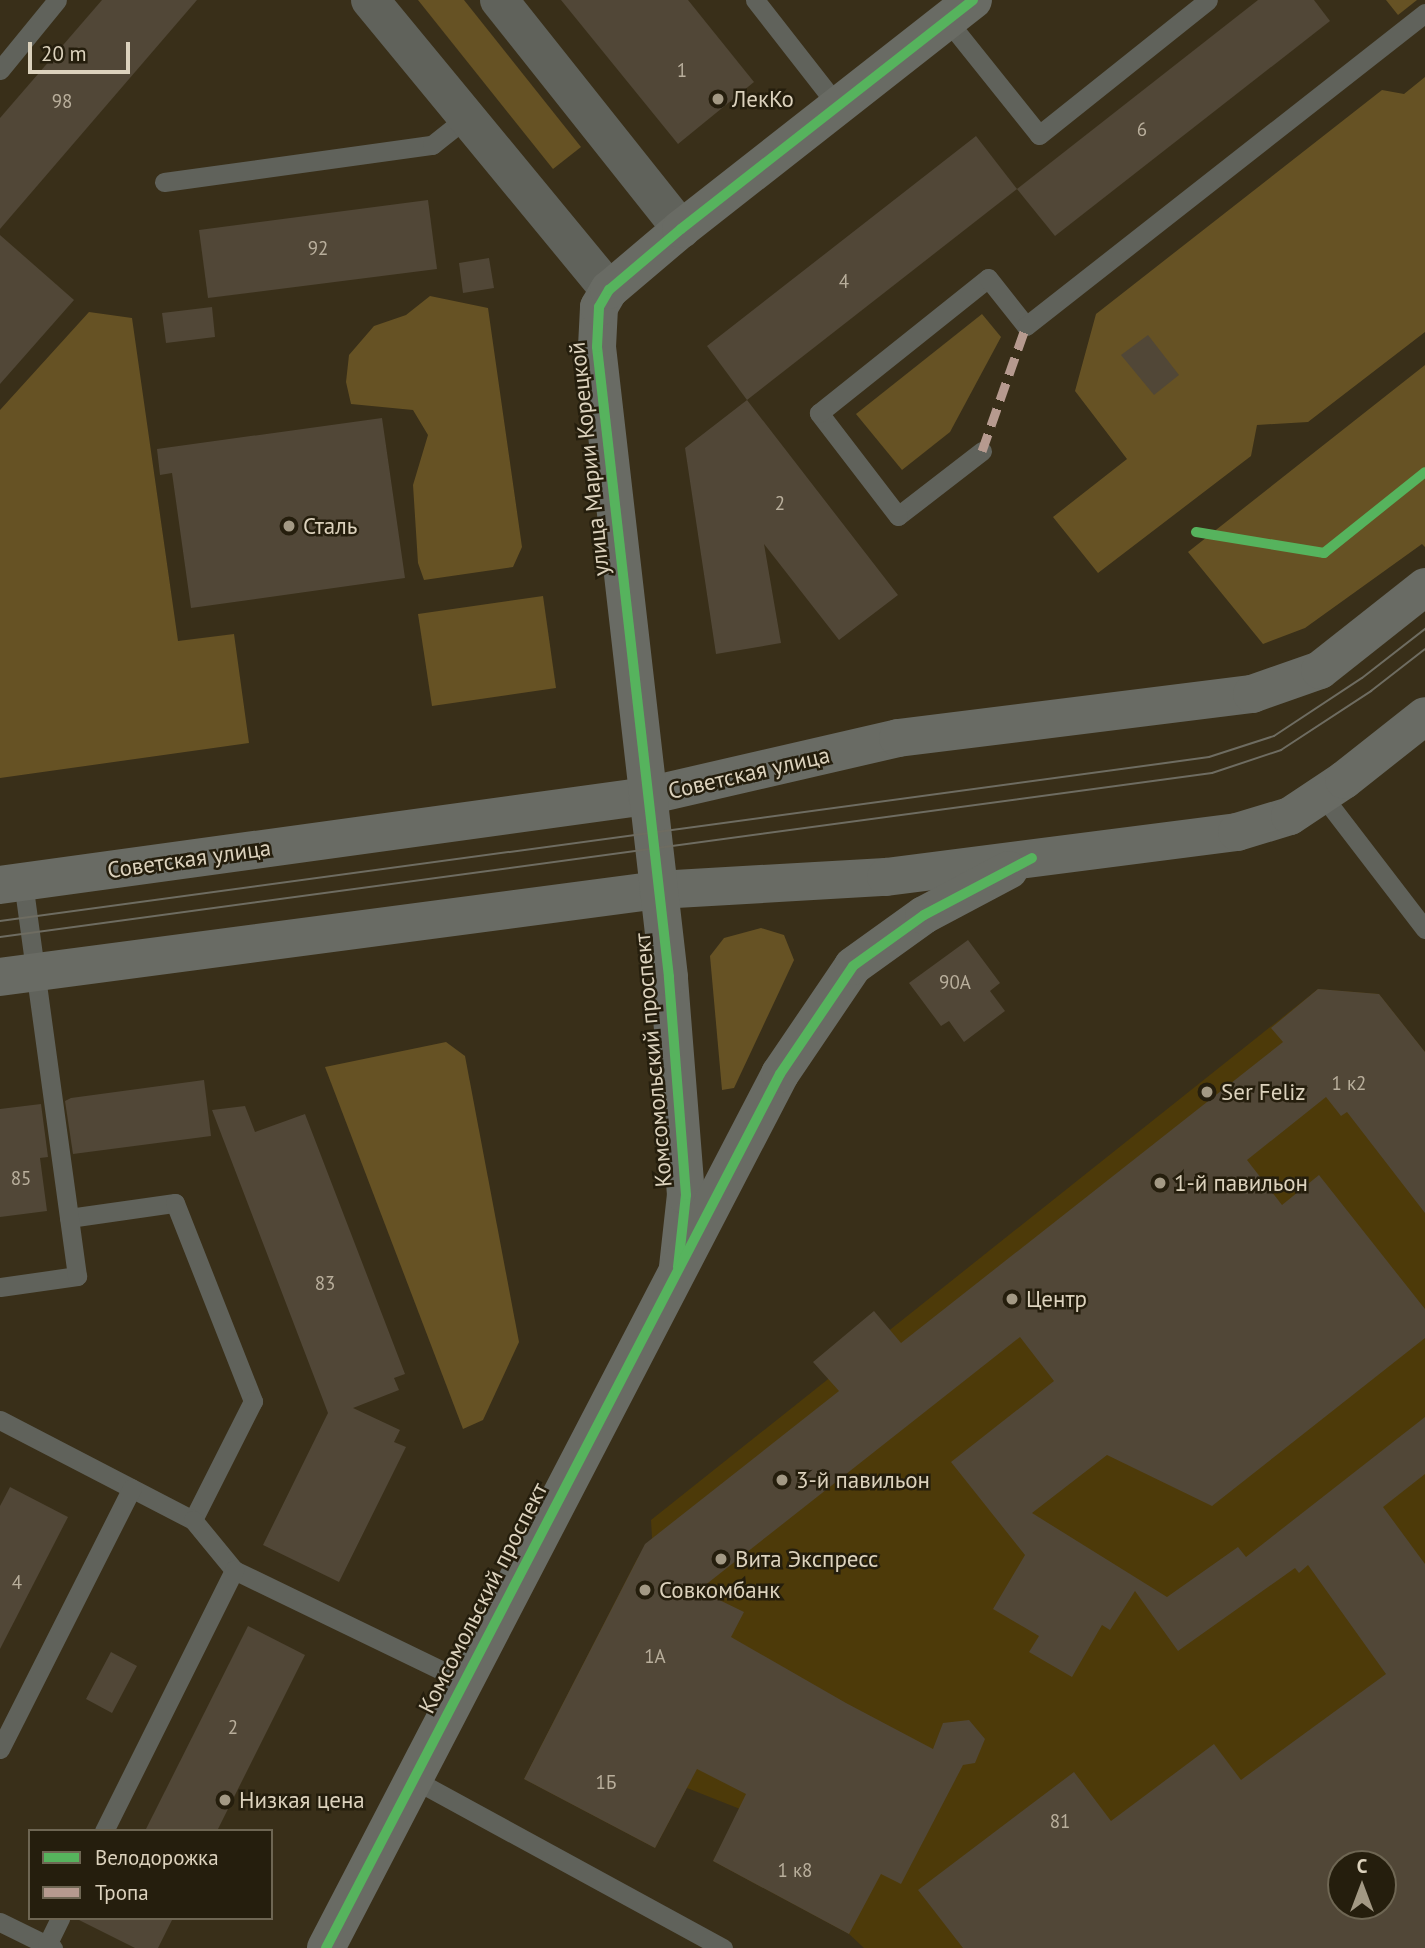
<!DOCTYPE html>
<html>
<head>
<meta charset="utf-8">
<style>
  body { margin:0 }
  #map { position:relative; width:1425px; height:1948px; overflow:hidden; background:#392f19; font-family:"PT Sans",sans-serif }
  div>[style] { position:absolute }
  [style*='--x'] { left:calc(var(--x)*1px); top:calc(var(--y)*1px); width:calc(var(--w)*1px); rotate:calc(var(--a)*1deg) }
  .built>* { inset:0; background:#4d3a09 }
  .green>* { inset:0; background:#665224 }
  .building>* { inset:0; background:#514737 }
  .lane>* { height:19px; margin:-9.5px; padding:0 9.5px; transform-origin:9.5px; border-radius:9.5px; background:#60625b }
  .street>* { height:38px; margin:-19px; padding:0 19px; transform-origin:19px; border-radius:19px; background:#60625b }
  .secondary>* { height:38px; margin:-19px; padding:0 19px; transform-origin:19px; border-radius:19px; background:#696b64 }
  .tram>* { height:2px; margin:-1px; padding:0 1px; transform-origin:1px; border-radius:1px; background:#6e6c61 }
  .quiet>* { height:9px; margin-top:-4.5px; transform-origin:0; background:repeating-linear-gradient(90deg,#b69a8f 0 18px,transparent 0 27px) }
  .cycleway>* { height:10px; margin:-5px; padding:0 5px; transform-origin:5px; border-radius:5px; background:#56b35d }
  .dots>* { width:19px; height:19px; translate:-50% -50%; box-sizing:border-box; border:4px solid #251e0d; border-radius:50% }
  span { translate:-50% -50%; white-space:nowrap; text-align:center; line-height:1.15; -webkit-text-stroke:5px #251e0d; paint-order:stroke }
  .number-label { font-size:19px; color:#b9af9c }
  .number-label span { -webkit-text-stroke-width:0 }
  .poi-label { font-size:23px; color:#dcd2bd }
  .left { translate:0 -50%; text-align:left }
  .street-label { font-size:23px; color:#dcd2bd }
  .legend { position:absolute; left:28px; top:1829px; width:245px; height:91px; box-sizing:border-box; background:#251e0d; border:2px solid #6e6653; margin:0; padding:9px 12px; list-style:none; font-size:21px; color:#dcd2bd }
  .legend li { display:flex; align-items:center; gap:14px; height:35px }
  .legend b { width:35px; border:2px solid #6e6653 }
  .north { position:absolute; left:1327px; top:1850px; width:70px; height:70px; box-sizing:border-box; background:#251e0d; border:2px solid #6e6653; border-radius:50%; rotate:0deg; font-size:19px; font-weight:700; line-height:28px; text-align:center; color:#dcd2bd }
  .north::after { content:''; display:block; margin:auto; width:24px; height:32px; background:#a39984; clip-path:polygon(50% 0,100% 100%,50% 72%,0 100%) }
  .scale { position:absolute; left:28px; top:42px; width:102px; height:32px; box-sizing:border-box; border:4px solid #dcd2bd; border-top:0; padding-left:9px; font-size:21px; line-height:24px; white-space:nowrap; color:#dcd2bd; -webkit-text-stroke:5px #251e0d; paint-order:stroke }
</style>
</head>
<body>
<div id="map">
  <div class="built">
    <i style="clip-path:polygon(evenodd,1318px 989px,1379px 994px,1425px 1052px,1425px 1948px,864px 1948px,849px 1934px,713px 1861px,740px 1809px,687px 1788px,655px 1848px,524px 1779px,637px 1559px,652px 1538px,651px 1520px,1318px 989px,1341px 1864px,1383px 1864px,1383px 1906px,1341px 1906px,1341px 1864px)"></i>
  </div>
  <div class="green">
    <i style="clip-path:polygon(418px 0,464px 0,581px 147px,553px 169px)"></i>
    <i style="clip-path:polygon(1386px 0,1417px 0,1398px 15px)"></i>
    <i style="clip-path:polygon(1425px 77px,1425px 332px,1308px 422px,1257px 425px,1251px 456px,1098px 573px,1053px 517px,1127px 459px,1075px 391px,1096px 314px,1382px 90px,1404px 94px)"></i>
    <i style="clip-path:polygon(430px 296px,488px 308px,522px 547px,513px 567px,424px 580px,418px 563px,413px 485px,428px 435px,413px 410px,351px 404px,346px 382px,349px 355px,374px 326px,406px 315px)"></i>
    <i style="clip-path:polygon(89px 312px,132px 318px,178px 641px,234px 634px,249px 743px,0 778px,0 410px)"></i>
    <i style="clip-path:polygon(982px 314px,1001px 337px,950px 432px,902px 470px,856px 414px)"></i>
    <i style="clip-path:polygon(1425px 365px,1425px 547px,1422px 544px,1305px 628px,1263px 644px,1188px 552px)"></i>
    <i style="clip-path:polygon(543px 596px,556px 688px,432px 706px,418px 614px)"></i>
    <i style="clip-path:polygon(761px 928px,784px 935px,794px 960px,734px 1088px,722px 1090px,710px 956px,724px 938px)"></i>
    <i style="clip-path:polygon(446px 1042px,465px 1056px,519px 1342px,483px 1420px,463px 1429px,325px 1067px)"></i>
  </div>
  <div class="building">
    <i style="clip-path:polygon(102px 0,197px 0,0 229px,0 118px)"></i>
    <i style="clip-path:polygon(561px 0,688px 0,754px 82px,678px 144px)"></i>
    <i style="clip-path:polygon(1258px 0,1314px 0,1330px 21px,1055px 236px,1017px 189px)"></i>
    <i style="clip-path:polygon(976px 136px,1017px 189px,747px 400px,707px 346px)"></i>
    <i style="clip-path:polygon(428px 200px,437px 269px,208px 298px,199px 230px)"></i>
    <i style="clip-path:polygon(0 235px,74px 300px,0 384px)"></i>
    <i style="clip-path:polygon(489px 258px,494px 288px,463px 293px,459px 263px)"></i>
    <i style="clip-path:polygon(212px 307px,215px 337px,166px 343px,162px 313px)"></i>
    <i style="clip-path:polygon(1148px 335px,1179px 375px,1154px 395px,1121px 355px)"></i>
    <i style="clip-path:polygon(747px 400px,898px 595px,839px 640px,764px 544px,781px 643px,716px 654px,685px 448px)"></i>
    <i style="clip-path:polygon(382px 418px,405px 578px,191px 608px,172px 473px,160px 475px,157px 449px)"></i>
    <i style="clip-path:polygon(968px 940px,1000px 983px,990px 991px,1005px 1011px,964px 1042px,949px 1021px,941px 1026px,909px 983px)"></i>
    <i style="clip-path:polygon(evenodd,1318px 989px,1379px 994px,1425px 1052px,1425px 1213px,1347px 1112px,1341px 1116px,1326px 1097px,1247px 1160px,1282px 1205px,1319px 1175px,1425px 1309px,1425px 1338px,1212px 1506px,1107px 1455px,1032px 1513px,1167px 1597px,1238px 1547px,1246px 1557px,1425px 1417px,1425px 1474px,1383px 1507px,1425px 1564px,1425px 1948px,963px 1948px,918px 1890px,1074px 1772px,1111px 1821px,1214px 1744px,1241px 1780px,1386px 1674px,1308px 1565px,1299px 1573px,1295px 1568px,1178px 1651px,1135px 1591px,1110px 1630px,1102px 1625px,1072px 1677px,1029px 1652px,1039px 1636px,993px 1609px,1025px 1555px,951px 1462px,1054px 1381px,1020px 1337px,699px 1590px,744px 1612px,731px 1637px,846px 1703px,933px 1749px,943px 1723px,969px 1720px,985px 1739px,975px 1763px,963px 1765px,901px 1884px,881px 1874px,849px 1934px,713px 1861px,746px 1794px,697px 1769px,655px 1848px,524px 1779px,645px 1544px,839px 1391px,813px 1362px,874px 1311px,901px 1343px,1283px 1042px,1271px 1028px,1318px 989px,1341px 1864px,1383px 1864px,1383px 1906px,1341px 1906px,1341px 1864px)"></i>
    <i style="clip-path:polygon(204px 1080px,211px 1136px,73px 1154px,65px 1101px,71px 1098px)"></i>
    <i style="clip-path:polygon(41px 1104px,48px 1157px,40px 1158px,47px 1211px,0 1217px,0 1109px)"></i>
    <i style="clip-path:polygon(245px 1106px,255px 1132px,305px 1114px,405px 1374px,394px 1378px,399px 1390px,353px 1408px,400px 1430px,394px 1442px,406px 1447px,339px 1582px,263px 1545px,328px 1413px,212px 1110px)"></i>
    <i style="clip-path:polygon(10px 1487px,68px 1517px,0 1649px,0 1506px)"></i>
    <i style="clip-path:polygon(248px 1626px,305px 1655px,217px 1831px,145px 1831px)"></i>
    <i style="clip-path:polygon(111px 1652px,137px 1666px,112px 1713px,86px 1699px)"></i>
    <i style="clip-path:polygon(75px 1918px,173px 1918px,158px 1948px,135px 1948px)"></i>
  </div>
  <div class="lane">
    <i style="--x:755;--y:0;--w:133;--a:52"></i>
    <i style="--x:947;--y:20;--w:147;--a:51.3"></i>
    <i style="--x:1039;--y:135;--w:216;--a:-38.6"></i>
    <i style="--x:0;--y:70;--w:90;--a:-50.8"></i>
    <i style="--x:164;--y:182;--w:271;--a:-7.9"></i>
    <i style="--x:432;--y:145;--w:43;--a:-38.5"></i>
    <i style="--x:982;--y:451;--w:106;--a:142.3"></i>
    <i style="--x:898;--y:516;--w:130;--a:-127.5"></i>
    <i style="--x:819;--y:413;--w:216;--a:-38.6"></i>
    <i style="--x:988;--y:278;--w:61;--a:51.6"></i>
    <i style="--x:1026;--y:326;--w:507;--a:-38.11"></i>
    <i style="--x:1322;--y:795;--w:169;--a:52.5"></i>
    <i style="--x:69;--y:1218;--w:107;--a:-8.1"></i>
    <i style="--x:175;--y:1203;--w:213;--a:68.5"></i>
    <i style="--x:253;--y:1401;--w:133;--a:116.8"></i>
    <i style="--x:0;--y:1287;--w:78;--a:-8.1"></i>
    <i style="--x:77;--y:1276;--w:398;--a:-97.8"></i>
    <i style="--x:0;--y:1420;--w:217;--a:27.4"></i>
    <i style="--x:193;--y:1520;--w:65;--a:50.6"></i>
    <i style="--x:234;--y:1570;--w:255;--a:25.8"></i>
    <i style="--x:0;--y:1749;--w:292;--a:-63.2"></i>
    <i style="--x:413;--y:1779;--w:353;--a:28.6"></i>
    <i style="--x:104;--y:1831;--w:292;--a:-63.5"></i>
    <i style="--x:0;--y:1922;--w:59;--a:26.1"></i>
    <i style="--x:47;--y:1945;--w:30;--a:-64"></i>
  </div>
  <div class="street">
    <i style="--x:370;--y:0;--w:376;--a:50.5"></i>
    <i style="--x:499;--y:0;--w:293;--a:51.5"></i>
  </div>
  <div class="secondary">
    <i style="--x:0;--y:885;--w:653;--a:-7.83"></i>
    <i style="--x:647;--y:796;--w:258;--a:-13"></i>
    <i style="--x:898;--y:738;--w:357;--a:-7.1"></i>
    <i style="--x:1252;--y:694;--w:72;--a:-19.4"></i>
    <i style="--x:1320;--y:670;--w:134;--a:-38.3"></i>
    <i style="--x:0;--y:977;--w:664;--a:-7.53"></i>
    <i style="--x:658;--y:890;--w:228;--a:-3.3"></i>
    <i style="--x:886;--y:877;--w:354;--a:-7.3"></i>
    <i style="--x:1237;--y:832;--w:55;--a:-16.8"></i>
    <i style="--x:1290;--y:816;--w:65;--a:-33.7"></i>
    <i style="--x:1344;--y:780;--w:103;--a:-38.3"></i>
    <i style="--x:678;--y:1267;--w:72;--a:-83.7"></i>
    <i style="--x:686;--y:1195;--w:219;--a:-94.5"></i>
    <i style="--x:669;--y:977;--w:634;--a:-96.52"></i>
    <i style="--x:597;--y:347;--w:40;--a:-87.1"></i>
    <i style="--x:599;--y:307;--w:20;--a:-60"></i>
    <i style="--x:609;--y:290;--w:94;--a:-40.3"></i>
    <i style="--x:681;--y:229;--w:371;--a:-38.1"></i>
    <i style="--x:326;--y:1948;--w:985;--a:-62.55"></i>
    <i style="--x:780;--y:1074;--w:130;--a:-55.9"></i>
    <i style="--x:853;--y:966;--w:87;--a:-35.7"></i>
    <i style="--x:924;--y:915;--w:96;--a:-27.9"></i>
  </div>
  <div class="tram">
    <i style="--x:0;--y:921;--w:1220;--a:-7.72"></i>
    <i style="--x:1209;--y:757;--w:68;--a:-17.9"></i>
    <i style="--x:1274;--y:736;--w:105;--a:-33.4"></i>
    <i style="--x:1362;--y:678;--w:80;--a:-37.9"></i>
    <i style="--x:0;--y:937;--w:1223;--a:-7.71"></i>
    <i style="--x:1212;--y:773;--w:73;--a:-18.4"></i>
    <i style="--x:1281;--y:750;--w:108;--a:-33.2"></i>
    <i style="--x:1371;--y:691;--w:68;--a:-37.9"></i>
  </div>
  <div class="quiet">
    <i style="--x:982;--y:451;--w:133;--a:-70.6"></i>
  </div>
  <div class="cycleway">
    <i style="--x:1196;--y:532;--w:130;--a:9.3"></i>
    <i style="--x:1324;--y:553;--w:129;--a:-38.7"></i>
    <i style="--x:678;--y:1267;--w:72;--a:-83.7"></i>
    <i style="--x:686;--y:1195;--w:219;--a:-94.5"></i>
    <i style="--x:669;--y:977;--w:634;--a:-96.52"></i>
    <i style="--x:597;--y:347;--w:40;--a:-87.1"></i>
    <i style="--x:599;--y:307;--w:20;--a:-60"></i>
    <i style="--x:609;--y:290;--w:94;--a:-40.3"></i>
    <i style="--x:681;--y:229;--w:371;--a:-38.1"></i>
    <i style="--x:326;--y:1948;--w:985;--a:-62.55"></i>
    <i style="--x:780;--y:1074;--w:130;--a:-55.9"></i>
    <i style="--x:853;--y:966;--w:87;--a:-35.7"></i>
    <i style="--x:924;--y:915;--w:122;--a:-27.8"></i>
  </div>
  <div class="dots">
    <i style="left:718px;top:99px;background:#a39984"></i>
    <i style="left:289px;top:526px;background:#a39984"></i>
    <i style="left:1207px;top:1092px;background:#a39984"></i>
    <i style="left:1160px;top:1183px;background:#a39984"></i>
    <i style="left:1012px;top:1299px;background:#a39984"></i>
    <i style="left:782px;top:1480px;background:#a39984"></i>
    <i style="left:721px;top:1559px;background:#a39984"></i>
    <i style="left:645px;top:1590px;background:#a39984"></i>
    <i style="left:225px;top:1800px;background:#a39984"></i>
  </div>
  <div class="number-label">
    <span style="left:682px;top:71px">1</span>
    <span style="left:62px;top:102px">98</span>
    <span style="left:1142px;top:130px">6</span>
    <span style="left:318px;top:249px">92</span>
    <span style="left:844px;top:282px">4</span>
    <span style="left:780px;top:504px">2</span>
    <span style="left:955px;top:983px">90А</span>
    <span style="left:1349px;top:1084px">1 к2</span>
    <span style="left:21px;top:1179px">85</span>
    <span style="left:325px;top:1284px">83</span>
    <span style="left:17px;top:1583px">4</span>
    <span style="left:655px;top:1657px">1А</span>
    <span style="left:233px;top:1728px">2</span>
    <span style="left:606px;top:1783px">1Б</span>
    <span style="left:1060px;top:1822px">81</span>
    <span style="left:795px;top:1871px">1 к8</span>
  </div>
  <div class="poi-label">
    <span class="left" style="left:732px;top:99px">ЛекКо</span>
    <span class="left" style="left:303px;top:526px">Сталь</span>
    <span class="left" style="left:1221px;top:1092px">Ser Feliz</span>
    <span class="left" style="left:1174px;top:1183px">1-й павильон</span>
    <span class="left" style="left:1026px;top:1299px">Центр</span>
    <span class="left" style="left:796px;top:1480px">3-й павильон</span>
    <span class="left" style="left:735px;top:1559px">Вита Экспресс</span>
    <span class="left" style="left:659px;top:1590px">Совкомбанк</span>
    <span class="left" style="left:239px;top:1800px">Низкая цена</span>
  </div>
  <div class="street-label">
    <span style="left:589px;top:459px;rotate:-96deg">улица Марии Корецкой</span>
    <span style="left:749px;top:773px;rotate:-13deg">Советская улица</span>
    <span style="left:189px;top:859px;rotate:-8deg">Советская улица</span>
    <span style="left:653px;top:1060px;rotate:-95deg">Комсомольский проспект</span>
    <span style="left:483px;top:1598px;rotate:-63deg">Комсомольский проспект</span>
  </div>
  <ul class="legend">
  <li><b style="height:9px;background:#56b35d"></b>Велодорожка</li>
  <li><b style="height:9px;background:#b69a8f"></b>Тропа</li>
  </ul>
  <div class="north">С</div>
  <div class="scale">20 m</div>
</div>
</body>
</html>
